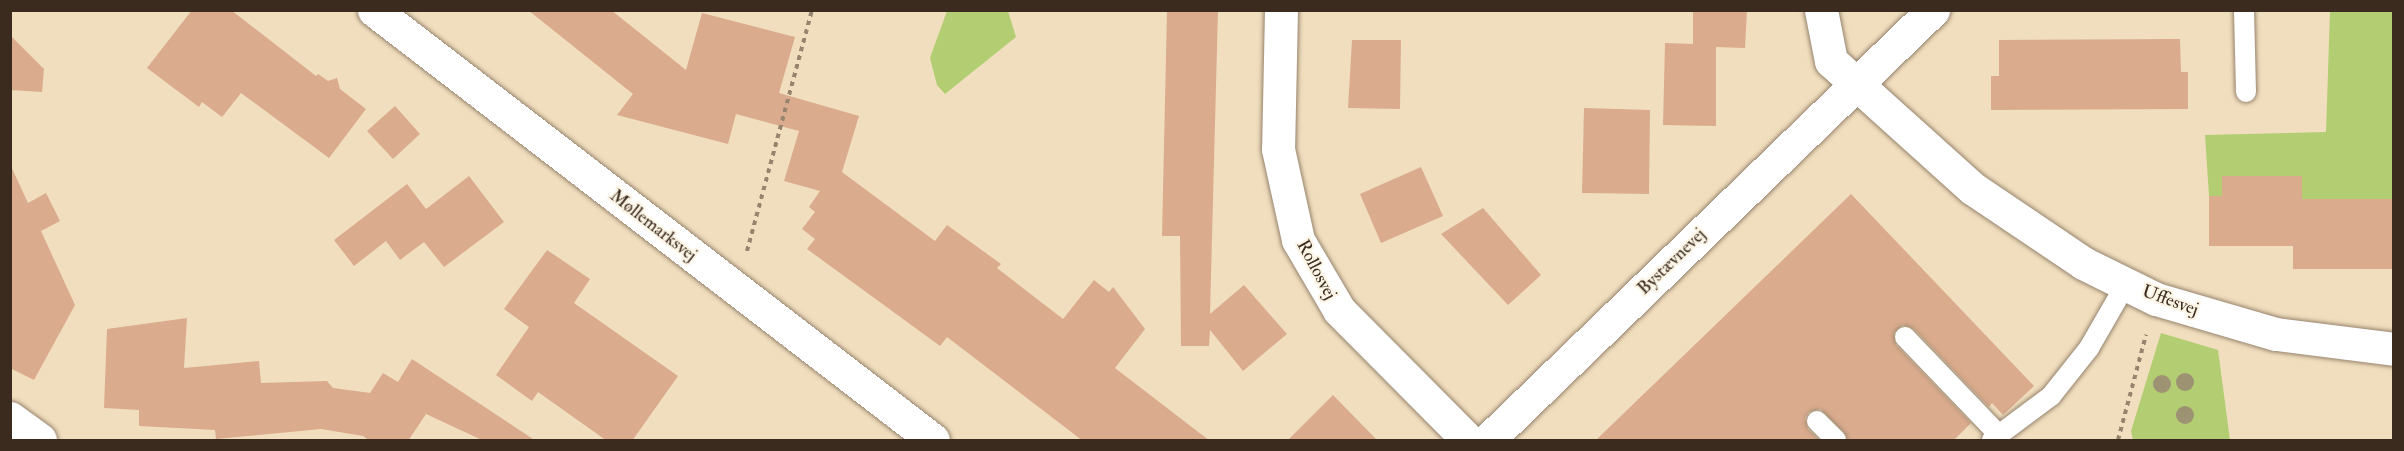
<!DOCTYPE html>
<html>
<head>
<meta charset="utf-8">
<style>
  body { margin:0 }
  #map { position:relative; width:2404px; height:451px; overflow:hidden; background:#f1debe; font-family:"IM FELL Double Pica",serif }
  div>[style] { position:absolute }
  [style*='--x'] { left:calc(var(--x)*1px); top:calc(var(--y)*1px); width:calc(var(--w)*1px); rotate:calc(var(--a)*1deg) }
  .green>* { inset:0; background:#b3cd73 }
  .building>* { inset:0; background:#daab8d }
  .path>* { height:4px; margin-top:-2px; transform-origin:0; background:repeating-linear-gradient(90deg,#96846e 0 4.5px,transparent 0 9px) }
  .roads { filter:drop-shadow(0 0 2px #96846e) drop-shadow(0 0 2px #96846e) }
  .service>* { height:20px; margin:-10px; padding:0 10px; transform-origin:10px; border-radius:10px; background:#fff }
  .minor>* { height:33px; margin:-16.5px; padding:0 16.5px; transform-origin:16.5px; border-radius:16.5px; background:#fff }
  .trees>* { width:18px; height:18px; margin:-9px; border-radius:50%; background:#9d9272 }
  span { translate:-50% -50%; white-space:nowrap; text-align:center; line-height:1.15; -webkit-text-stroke:4.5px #fcf5e5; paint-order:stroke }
  .street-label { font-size:18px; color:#3b2a1e }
  .frame { position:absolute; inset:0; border:12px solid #3b2a1e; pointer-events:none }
</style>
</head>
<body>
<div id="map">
  <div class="green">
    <i style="clip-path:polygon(947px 11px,1008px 11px,1016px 37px,945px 94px,937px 85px,930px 58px)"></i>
    <i style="clip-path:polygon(2330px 11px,2393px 11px,2393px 199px,2302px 199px,2302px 176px,2222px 176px,2222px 196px,2209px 196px,2205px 135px,2326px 132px)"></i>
    <i style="clip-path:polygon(2161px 333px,2218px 350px,2230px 440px,2133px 440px,2131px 431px)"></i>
  </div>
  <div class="building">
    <i style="clip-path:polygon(192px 10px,231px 10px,316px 76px,318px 74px,328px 81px,337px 78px,340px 89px,366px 109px,329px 158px,241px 93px,222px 117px,202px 102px,199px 107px,147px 68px)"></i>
    <i style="clip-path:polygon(528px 10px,611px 10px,686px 70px,702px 13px,795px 37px,779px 93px,859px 116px,842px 172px,935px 241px,947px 225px,1001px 264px,997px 268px,1063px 319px,1094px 280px,1109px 292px,1113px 287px,1145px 329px,1115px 368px,1210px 441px,1083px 441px,947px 337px,940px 346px,807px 249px,815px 239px,802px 229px,815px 212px,809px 207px,820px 191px,784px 181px,799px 131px,736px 114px,728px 144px,617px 115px,633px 94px)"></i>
    <i style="clip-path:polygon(1167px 10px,1218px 10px,1210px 314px,1244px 285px,1287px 334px,1243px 371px,1210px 330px,1209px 346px,1181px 346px,1180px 236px,1162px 236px)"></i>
    <i style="clip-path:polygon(1693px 10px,1747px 10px,1745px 48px,1716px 47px,1716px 126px,1663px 125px,1665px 43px,1693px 44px)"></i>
    <i style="clip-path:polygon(10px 35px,44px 69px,42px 92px,10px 90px)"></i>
    <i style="clip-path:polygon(2180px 39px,2181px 72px,2188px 72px,2188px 109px,1991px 110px,1991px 76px,1999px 76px,1999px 40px)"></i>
    <i style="clip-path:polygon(1352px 40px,1401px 40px,1400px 109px,1348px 108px)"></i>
    <i style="clip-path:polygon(395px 106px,420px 134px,393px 159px,367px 131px)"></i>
    <i style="clip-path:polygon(1584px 108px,1650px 110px,1649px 194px,1582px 193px)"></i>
    <i style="clip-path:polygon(10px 164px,28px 203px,46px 193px,60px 221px,41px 231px,75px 305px,34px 380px,10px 368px)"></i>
    <i style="clip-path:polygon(1421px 167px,1443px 216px,1381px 243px,1360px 194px)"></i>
    <i style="clip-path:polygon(469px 176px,504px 222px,444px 267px,424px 242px,400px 260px,386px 241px,354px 266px,334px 240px,407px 184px,426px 209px)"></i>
    <i style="clip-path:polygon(2222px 176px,2302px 176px,2302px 199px,2394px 199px,2394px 269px,2293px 269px,2293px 246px,2209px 246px,2209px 196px,2222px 196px)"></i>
    <i style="clip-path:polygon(1851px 194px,2034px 386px,2003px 415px,1992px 403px,1989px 407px,1914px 329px,1903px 325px,1894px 333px,1896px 345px,1971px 423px,1953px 441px,1848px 441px,1844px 432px,1820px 409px,1809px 412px,1805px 418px,1808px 429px,1820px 441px,1595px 441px)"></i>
    <i style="clip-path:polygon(1483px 208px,1541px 275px,1508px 305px,1441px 234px)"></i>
    <i style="clip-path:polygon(547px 250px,590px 279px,574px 303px,678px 376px,632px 441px,607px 441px,538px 392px,532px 401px,496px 375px,529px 327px,504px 309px)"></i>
    <i style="clip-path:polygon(187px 318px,184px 368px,259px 361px,261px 383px,327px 381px,333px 388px,370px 393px,383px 373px,398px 382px,412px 359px,536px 441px,484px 441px,426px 414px,408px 441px,370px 441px,363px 436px,321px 429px,216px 439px,215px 430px,139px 426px,139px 410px,104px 408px,107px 329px)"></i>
    <i style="clip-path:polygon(1333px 395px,1378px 441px,1287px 441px)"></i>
  </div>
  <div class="path">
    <i style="--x:747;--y:251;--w:250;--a:-74.9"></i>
    <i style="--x:2118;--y:440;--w:109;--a:-75.1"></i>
  </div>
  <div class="roads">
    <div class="service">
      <i style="--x:2244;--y:10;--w:82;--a:88.6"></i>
      <i style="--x:1905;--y:337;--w:136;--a:46.2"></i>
      <i style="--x:1817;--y:421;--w:27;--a:45"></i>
      <i style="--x:1992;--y:440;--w:74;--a:-36.7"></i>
      <i style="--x:2051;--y:396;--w:61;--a:-51.6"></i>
      <i style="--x:2089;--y:348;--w:74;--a:-60"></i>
    </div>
    <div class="minor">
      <i style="--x:374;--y:10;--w:705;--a:37.57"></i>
      <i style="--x:1281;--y:10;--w:139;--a:91.2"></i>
      <i style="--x:1278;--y:149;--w:93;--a:77.6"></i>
      <i style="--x:1298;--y:240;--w:81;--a:59.6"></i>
      <i style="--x:1339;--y:310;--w:183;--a:45.2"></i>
      <i style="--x:1821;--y:10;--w:52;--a:78.9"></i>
      <i style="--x:1831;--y:61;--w:190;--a:42"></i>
      <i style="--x:1972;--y:188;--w:134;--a:34"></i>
      <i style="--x:2083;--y:263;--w:81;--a:26.3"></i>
      <i style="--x:2156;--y:299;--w:125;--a:16.3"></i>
      <i style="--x:2276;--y:334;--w:119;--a:7.2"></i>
      <i style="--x:10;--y:418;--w:37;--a:36"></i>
      <i style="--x:1488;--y:440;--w:619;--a:-44.02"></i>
    </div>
  </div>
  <div class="trees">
    <i style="left:2185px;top:382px"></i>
    <i style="left:2162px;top:384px"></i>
    <i style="left:2185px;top:415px"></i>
  </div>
  <div class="street-label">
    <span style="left:653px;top:226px;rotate:38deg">Møllemarksvej</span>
    <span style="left:1672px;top:262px;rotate:-44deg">Bystævnevej</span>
    <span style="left:1316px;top:270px;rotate:62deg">Rollosvej</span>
    <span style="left:2170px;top:301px;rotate:20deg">Uffesvej</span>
  </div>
  <div class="frame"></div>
</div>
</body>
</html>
